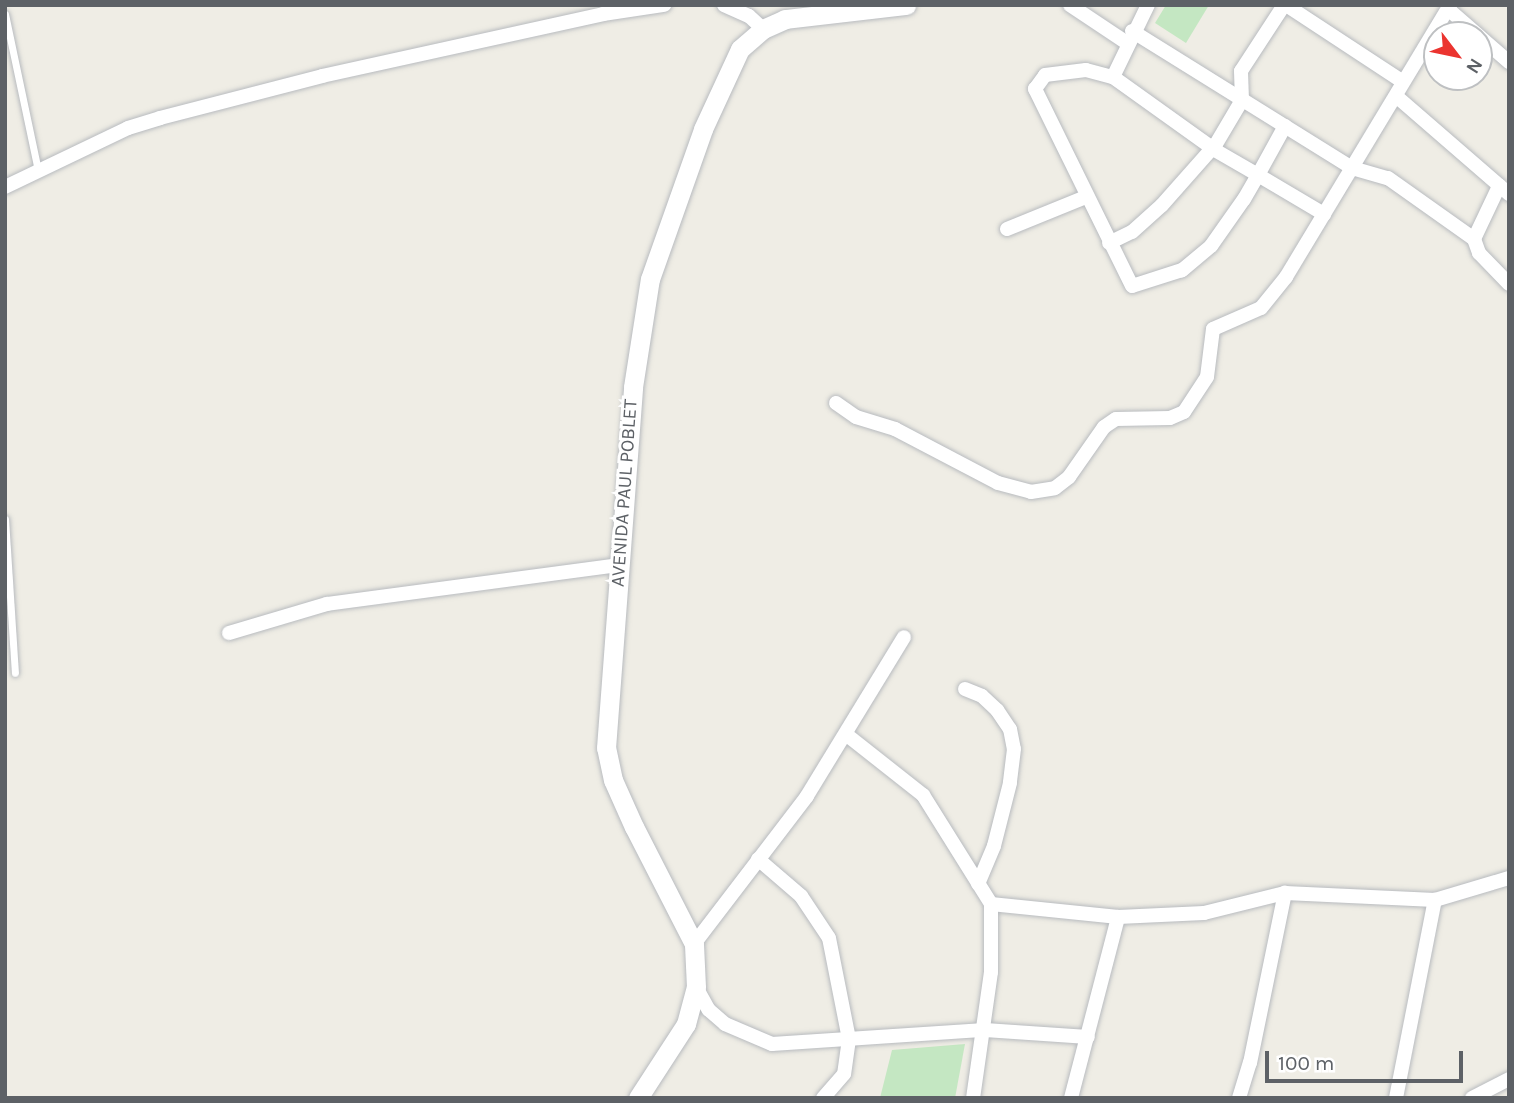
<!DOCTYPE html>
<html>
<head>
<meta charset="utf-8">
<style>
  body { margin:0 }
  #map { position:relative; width:1514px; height:1103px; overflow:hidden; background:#efede5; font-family:Karla,sans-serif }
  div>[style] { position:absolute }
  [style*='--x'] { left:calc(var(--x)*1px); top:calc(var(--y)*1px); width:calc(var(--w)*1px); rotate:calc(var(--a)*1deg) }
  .green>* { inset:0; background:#c4e7c2 }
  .roads { filter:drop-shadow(0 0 2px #b8bbbf) drop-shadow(0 0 2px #b8bbbf) }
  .lane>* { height:7px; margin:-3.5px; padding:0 3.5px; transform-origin:3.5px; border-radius:3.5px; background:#fff }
  .street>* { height:14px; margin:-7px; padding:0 7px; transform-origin:7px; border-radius:7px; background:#fff }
  .secondary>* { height:19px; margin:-9.5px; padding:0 9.5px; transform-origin:9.5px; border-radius:9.5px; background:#fff }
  span { translate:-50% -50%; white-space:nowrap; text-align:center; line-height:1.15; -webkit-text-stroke:6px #fff; paint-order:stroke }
  .street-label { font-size:19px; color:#5d6166 }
  .frame { position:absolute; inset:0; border:7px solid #5d6166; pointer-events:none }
  .north { position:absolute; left:1423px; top:21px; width:70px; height:70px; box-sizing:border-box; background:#fff; border:2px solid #bec0c2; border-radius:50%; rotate:122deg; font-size:19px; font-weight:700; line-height:28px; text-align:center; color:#5d6166 }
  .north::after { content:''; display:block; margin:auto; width:24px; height:32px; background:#eb3430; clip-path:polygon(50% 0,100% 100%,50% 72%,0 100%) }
  .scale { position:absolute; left:1265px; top:1051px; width:198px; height:32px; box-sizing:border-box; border:4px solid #5d6166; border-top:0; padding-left:9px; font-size:21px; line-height:24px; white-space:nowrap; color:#5d6166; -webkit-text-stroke:5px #fff; paint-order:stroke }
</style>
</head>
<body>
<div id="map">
  <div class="green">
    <i style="clip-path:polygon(1166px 5px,1209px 5px,1186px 43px,1155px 23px)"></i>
    <i style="clip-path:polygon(965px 1044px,955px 1098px,880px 1098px,892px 1050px)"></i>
  </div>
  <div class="roads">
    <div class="lane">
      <i style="--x:5;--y:14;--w:159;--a:78.1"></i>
      <i style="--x:5;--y:519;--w:154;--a:86.3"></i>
    </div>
    <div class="street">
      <i style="--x:724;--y:5;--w:27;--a:24"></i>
      <i style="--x:749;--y:16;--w:19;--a:43"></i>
      <i style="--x:1070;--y:5;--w:69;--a:33.7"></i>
      <i style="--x:1286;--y:5;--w:140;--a:33.3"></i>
      <i style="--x:1448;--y:9;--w:40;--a:41"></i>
      <i style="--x:1132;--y:31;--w:259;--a:31.9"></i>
      <i style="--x:1352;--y:168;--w:37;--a:16"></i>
      <i style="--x:1388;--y:178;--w:105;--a:35.3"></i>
      <i style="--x:1474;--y:239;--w:15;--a:70"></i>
      <i style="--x:1479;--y:253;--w:43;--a:45.9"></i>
      <i style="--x:1479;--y:36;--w:40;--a:41"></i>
      <i style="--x:1113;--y:77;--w:80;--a:-64.1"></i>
      <i style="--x:1396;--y:96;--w:150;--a:40.9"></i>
      <i style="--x:1285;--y:126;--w:56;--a:118.9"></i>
      <i style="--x:1258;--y:175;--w:28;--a:120"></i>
      <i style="--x:1244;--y:199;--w:57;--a:125.1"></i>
      <i style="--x:1211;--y:246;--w:38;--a:140"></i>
      <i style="--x:1182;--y:270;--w:52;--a:162.3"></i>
      <i style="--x:1132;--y:286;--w:220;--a:-116.2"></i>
      <i style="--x:1035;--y:89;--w:17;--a:-54"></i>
      <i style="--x:1045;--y:75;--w:41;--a:-7"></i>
      <i style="--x:1086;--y:70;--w:28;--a:15"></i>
      <i style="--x:1113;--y:77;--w:122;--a:35.6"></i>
      <i style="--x:1212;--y:148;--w:1;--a:45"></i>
      <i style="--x:1213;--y:149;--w:52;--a:30"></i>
      <i style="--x:1258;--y:175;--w:77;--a:30.6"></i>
      <i style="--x:5;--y:187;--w:136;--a:-25.6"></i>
      <i style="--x:128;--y:128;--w:34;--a:-17"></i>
      <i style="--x:160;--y:118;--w:167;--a:-14.5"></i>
      <i style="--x:322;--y:76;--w:288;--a:-12.4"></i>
      <i style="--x:603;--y:14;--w:62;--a:-8.4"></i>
      <i style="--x:1007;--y:229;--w:85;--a:-22.1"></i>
      <i style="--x:1474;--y:239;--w:59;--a:-64.7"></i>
      <i style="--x:1109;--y:243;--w:25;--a:-26"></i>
      <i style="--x:1132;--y:232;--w:40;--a:-42"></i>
      <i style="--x:1162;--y:205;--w:81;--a:-48.5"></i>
      <i style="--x:1216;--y:144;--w:51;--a:-59.4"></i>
      <i style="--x:1242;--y:100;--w:29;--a:-92"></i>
      <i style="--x:1241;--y:71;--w:79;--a:-56.9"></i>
      <i style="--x:836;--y:403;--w:24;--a:35"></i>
      <i style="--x:856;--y:417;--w:41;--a:17.1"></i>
      <i style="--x:895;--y:429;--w:116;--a:27.7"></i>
      <i style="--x:998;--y:483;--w:34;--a:15"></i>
      <i style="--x:1031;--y:492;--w:24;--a:-9"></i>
      <i style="--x:1055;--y:488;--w:18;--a:-38"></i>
      <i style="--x:1069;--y:477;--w:61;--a:-55"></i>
      <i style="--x:1104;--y:427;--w:14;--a:-34"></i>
      <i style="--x:1116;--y:419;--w:54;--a:-1.1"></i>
      <i style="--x:1170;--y:418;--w:15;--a:-23"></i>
      <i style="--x:1184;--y:412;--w:42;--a:-56.7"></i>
      <i style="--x:1207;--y:377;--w:48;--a:-82.9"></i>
      <i style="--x:1213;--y:329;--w:52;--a:-23.6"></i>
      <i style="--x:1261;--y:308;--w:40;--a:-51"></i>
      <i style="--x:1286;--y:277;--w:318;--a:-58.9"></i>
      <i style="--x:229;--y:633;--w:102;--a:-16.5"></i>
      <i style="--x:327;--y:604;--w:296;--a:-7.6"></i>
      <i style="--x:965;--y:689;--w:18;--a:22"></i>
      <i style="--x:982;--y:696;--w:21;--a:43"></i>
      <i style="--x:997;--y:710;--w:23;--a:56"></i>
      <i style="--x:1010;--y:729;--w:20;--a:79"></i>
      <i style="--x:1014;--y:749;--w:34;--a:97"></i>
      <i style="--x:1010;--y:783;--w:65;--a:104.3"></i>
      <i style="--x:994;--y:846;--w:41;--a:112.8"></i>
      <i style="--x:847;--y:735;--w:97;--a:38.3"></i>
      <i style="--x:923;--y:795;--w:128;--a:58"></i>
      <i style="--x:991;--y:904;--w:68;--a:90"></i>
      <i style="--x:991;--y:972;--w:127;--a:98.1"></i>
      <i style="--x:758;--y:859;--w:57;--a:40.7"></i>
      <i style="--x:801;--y:896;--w:50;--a:56.3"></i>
      <i style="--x:829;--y:938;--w:103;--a:78.8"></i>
      <i style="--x:849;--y:1039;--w:35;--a:98"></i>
      <i style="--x:844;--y:1074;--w:32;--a:131"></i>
      <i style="--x:991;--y:904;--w:128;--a:5.8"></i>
      <i style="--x:1118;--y:917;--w:86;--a:-2.7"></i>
      <i style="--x:1204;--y:913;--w:83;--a:-13.9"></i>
      <i style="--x:1285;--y:893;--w:150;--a:2.7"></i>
      <i style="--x:1435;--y:900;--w:77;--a:-16.6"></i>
      <i style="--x:694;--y:944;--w:186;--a:-52.6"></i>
      <i style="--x:807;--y:796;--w:186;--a:-58.6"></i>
      <i style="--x:696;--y:987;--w:26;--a:61"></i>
      <i style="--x:709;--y:1010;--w:21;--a:41"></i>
      <i style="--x:725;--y:1024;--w:51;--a:23.1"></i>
      <i style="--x:772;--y:1044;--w:213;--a:-3.8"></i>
      <i style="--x:985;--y:1030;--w:103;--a:3.9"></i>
      <i style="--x:1071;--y:1098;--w:187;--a:-75.4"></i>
      <i style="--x:1239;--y:1098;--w:37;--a:-73"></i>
      <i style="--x:1250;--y:1063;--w:174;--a:-78.4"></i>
      <i style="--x:1396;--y:1098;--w:202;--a:-78.9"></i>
      <i style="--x:1472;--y:1098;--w:42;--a:-27.2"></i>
    </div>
    <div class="secondary">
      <i style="--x:638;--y:1098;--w:88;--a:-57"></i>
      <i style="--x:686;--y:1024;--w:38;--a:-75"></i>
      <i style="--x:696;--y:987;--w:43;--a:-92.7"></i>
      <i style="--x:694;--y:944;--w:131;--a:-117.1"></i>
      <i style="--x:634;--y:827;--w:51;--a:-114.1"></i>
      <i style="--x:613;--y:780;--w:33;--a:-102"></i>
      <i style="--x:606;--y:748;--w:362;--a:-85.7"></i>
      <i style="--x:633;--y:387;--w:109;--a:-81.1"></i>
      <i style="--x:650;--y:279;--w:159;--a:-70.5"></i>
      <i style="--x:703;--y:129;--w:88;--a:-65.2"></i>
      <i style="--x:740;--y:49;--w:30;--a:-41"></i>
      <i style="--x:763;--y:29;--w:24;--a:-24"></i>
      <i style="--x:785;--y:19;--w:122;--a:-6.6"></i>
    </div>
  </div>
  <div class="street-label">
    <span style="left:625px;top:493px;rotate:-86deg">AVENIDA PAUL POBLET</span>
  </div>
  <div class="frame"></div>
  <div class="north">N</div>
  <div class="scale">100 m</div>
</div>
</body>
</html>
